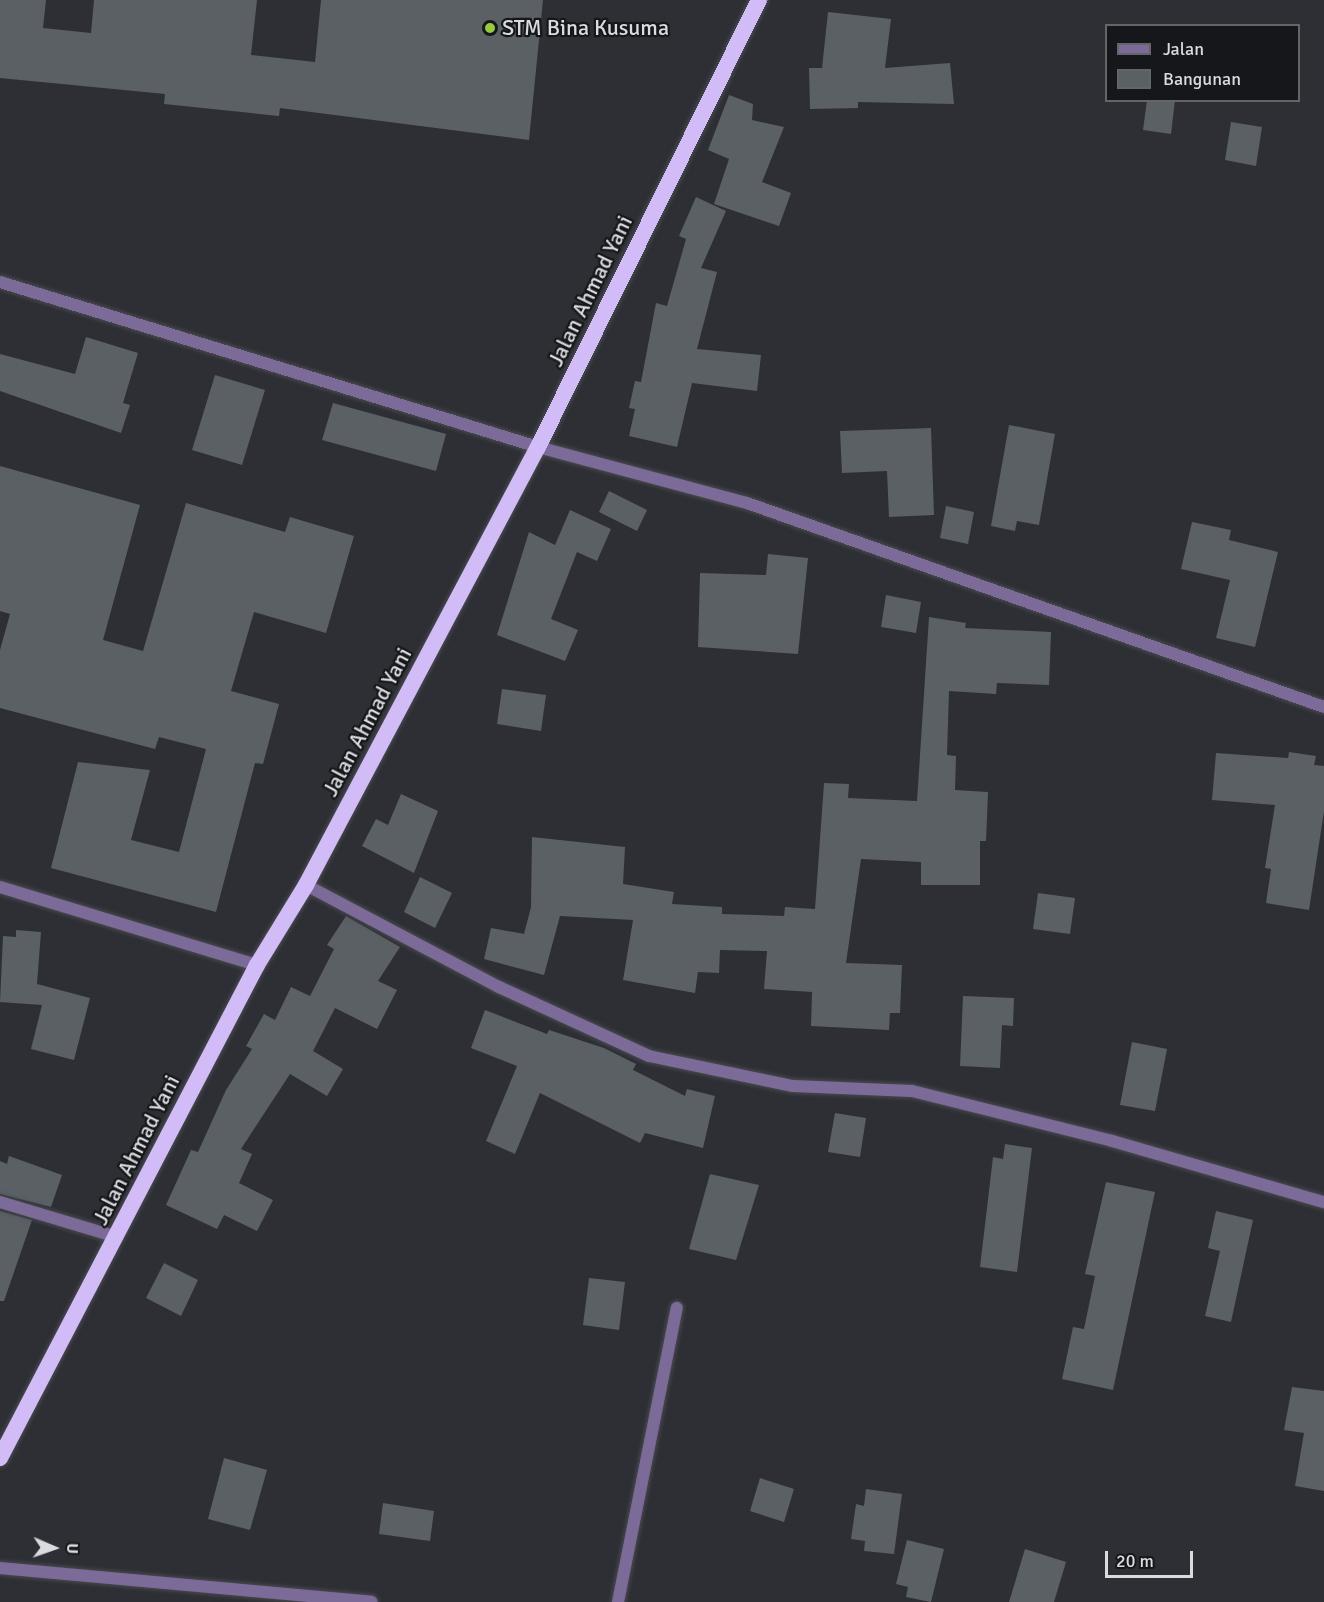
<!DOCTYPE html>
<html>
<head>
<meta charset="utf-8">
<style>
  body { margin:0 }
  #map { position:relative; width:1324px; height:1602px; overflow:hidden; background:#2d2f34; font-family:Signika,sans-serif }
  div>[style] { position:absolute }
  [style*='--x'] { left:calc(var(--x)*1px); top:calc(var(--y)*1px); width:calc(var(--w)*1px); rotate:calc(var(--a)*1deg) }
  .building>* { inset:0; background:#5b6065 }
  .roads { filter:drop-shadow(0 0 2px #494b4f) drop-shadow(0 0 2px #494b4f) }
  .minor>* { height:12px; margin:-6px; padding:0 6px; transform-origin:6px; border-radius:6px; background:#7c6b99 }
  .trunk>* { height:16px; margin:-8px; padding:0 8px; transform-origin:8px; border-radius:8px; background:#d2bcf8 }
  .dots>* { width:16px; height:16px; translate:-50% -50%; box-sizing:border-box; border:3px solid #16171a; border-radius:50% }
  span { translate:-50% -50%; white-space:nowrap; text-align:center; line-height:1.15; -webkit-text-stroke:4.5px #16171a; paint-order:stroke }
  .poi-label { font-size:22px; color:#dadbdf }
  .left { translate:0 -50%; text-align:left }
  .street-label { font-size:22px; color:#dadbdf }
  .legend { position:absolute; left:1105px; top:24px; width:195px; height:78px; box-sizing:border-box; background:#16171a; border:2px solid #646569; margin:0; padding:8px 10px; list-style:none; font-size:18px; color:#dadbdf }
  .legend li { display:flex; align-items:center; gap:12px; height:30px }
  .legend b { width:30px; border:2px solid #646569 }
  .north { position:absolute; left:24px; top:1518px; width:60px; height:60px; -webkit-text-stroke:4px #16171a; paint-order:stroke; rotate:92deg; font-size:16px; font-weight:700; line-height:24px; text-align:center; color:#dadbdf }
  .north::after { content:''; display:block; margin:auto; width:21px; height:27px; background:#dadbdf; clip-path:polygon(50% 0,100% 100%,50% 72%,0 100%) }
  .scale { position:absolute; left:1105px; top:1551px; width:88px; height:27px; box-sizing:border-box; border:3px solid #dadbdf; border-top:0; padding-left:8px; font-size:18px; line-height:21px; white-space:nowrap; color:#dadbdf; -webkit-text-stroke:4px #16171a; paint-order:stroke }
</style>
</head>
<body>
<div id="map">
  <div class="building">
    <i style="clip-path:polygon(0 0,46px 0,43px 28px,91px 33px,94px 0,257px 0,251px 55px,315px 62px,321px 0,543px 0,529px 140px,280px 108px,279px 116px,164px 104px,165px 94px,0 78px)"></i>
    <i style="clip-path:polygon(828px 12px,891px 19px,885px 68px,950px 63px,954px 104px,858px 102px,858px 108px,810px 109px,809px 68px,822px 68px)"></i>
    <i style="clip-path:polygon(729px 95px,753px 104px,752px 120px,784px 127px,762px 182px,791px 193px,779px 226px,714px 204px,729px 159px,708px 150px)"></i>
    <i style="clip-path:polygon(1147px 100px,1175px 100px,1171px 134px,1143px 130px)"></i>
    <i style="clip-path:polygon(1231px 122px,1262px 127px,1256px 166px,1225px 160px)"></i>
    <i style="clip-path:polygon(696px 197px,726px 211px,701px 268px,717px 272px,697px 349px,761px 355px,757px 391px,692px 383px,677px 447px,629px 436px,635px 409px,629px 408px,635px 381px,641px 382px,656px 303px,667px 306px,686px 239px,679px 236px)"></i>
    <i style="clip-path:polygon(86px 337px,138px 353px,123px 403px,130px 405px,121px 433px,0 391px,0 354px,75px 374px)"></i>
    <i style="clip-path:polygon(215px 375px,265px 390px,242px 465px,192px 450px)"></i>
    <i style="clip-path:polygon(333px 403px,446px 434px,436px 471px,322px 440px)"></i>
    <i style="clip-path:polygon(1009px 425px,1055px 434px,1039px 525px,1017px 521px,1015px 531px,991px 526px)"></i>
    <i style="clip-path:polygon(931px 428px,934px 515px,889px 517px,887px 471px,842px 473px,840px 431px)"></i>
    <i style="clip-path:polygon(0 466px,140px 505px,103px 640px,143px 651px,186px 503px,285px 532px,290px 517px,354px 536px,326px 633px,254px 612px,231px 691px,279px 704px,263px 764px,255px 763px,216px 912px,51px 868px,78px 762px,150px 770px,131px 840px,179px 852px,206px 749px,159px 737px,155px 749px,0 708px,0 650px,10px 614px,0 611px)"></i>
    <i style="clip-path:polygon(609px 491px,647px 510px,637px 531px,599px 512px)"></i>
    <i style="clip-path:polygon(946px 506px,974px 512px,968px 544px,940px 538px)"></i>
    <i style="clip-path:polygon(570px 510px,611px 529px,597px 561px,577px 552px,551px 619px,578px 630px,565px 661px,497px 635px,529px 532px,555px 545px)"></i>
    <i style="clip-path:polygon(1192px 522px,1231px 530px,1229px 540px,1278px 552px,1255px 647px,1216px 638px,1230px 580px,1181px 569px)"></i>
    <i style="clip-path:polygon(768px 554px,808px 558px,798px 654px,698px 647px,700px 573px,766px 575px)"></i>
    <i style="clip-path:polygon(886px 595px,921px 602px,916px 633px,881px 627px)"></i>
    <i style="clip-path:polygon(929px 617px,966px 623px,965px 628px,1051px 632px,1049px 685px,997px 683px,996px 694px,949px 691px,947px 755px,956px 756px,955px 790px,988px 792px,986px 841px,980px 841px,980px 885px,921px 885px,921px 862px,861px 859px,846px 963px,902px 965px,900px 1013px,890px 1013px,889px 1030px,811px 1026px,812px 992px,764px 989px,767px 951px,720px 950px,719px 973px,698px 972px,695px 993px,623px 980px,633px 920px,560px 916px,544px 975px,484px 959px,491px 928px,524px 934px,531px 907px,532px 837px,625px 847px,623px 884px,674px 892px,672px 904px,722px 907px,722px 914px,784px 916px,785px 907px,815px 909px,824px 783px,849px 784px,848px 798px,917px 801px)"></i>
    <i style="clip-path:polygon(502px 689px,546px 695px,541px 731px,497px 724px)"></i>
    <i style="clip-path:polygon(1289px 752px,1316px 756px,1314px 765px,1324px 766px,1324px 811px,1309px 910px,1266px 903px,1271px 869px,1265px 868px,1275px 805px,1212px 800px,1216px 753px,1288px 758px)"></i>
    <i style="clip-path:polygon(401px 794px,438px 811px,414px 873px,362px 846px,376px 819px,388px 825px)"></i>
    <i style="clip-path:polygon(420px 877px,452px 893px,435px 928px,404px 912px)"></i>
    <i style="clip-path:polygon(1038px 893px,1075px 898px,1070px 934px,1033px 929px)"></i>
    <i style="clip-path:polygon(346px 916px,400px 947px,378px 981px,397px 990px,377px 1029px,335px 1008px,313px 1051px,343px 1069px,327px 1096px,290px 1074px,241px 1149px,252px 1154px,239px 1183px,273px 1200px,257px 1231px,224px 1215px,217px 1229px,166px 1205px,191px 1150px,198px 1152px,226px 1090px,252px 1049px,246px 1046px,264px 1014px,275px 1020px,291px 987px,310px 996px,334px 949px,327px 945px)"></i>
    <i style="clip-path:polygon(16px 930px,41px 932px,37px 984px,90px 998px,74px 1060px,31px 1049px,42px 1005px,0 1002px,3px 936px,16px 937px)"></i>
    <i style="clip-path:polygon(963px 996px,1014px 998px,1013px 1026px,1002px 1025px,1000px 1068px,960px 1066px)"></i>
    <i style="clip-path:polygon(485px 1010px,547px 1034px,549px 1030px,604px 1048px,636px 1064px,633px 1070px,685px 1096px,687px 1089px,715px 1096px,703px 1148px,645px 1133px,640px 1143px,540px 1093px,515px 1154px,486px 1141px,517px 1066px,471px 1048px)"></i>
    <i style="clip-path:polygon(1132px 1042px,1167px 1049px,1155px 1111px,1120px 1105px)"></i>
    <i style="clip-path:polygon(835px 1113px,866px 1118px,860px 1157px,828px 1152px)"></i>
    <i style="clip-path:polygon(1005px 1144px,1032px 1148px,1017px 1272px,980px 1267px,993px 1157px,1003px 1159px)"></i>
    <i style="clip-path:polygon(9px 1156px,62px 1175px,51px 1207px,0 1194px,0 1161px,7px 1164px)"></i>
    <i style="clip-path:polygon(710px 1174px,759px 1185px,736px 1260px,689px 1249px)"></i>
    <i style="clip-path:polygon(1106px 1182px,1155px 1192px,1113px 1390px,1062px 1379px,1073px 1327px,1084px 1329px,1095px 1276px,1085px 1274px)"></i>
    <i style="clip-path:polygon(0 1211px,32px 1220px,4px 1301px,0 1301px)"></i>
    <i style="clip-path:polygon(1216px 1211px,1253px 1220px,1231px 1322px,1205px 1316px,1220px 1251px,1208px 1248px)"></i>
    <i style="clip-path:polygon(164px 1263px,198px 1280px,181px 1316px,146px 1298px)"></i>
    <i style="clip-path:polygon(589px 1278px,625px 1282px,619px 1330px,583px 1325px)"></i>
    <i style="clip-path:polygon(1292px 1387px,1324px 1391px,1324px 1491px,1295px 1486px,1304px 1433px,1284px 1430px)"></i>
    <i style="clip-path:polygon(224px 1458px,267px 1470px,250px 1530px,208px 1519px)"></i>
    <i style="clip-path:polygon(760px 1478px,794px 1489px,784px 1522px,750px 1511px)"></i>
    <i style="clip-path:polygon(866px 1489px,902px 1494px,894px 1554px,864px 1551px,865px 1541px,851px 1539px,856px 1504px,864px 1506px)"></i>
    <i style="clip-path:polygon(383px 1503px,434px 1511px,430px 1541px,379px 1534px)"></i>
    <i style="clip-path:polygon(907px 1540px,944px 1549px,931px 1602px,906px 1597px,908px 1587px,896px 1584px)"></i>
    <i style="clip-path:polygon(1025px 1549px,1066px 1562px,1054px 1602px,1009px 1602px)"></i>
  </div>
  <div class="roads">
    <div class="minor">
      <i style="--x:0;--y:282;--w:563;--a:17.05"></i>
      <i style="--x:538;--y:447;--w:216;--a:15"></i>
      <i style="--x:747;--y:503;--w:612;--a:19.47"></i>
      <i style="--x:306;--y:885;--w:218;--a:27.9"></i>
      <i style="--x:499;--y:987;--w:165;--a:24.7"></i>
      <i style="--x:649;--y:1056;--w:147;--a:11.8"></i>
      <i style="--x:793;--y:1086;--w:119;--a:2.4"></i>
      <i style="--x:912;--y:1091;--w:206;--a:14"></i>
      <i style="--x:1112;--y:1141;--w:221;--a:16.1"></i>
      <i style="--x:0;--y:887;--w:269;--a:16.9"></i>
      <i style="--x:0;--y:1202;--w:122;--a:16.7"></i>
      <i style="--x:0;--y:1568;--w:373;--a:5.2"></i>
      <i style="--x:618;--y:1602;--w:300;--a:-78.7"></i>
    </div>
    <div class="trunk">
      <i style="--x:0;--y:1458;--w:556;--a:-62.47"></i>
      <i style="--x:257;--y:965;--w:94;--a:-58.5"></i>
      <i style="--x:306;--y:885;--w:496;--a:-62.1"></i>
      <i style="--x:538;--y:447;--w:499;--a:-63.7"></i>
    </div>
  </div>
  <div class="dots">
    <i style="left:490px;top:28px;background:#95cc3a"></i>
  </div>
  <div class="poi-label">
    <span class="left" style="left:502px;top:28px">STM Bina Kusuma</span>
  </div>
  <div class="street-label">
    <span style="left:590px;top:291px;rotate:-64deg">Jalan Ahmad Yani</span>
    <span style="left:367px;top:722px;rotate:-62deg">Jalan Ahmad Yani</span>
    <span style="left:136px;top:1150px;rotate:-63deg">Jalan Ahmad Yani</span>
  </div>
  <ul class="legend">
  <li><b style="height:8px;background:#7c6b99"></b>Jalan</li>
  <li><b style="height:16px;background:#5b6065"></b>Bangunan</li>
  </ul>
  <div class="north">U</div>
  <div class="scale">20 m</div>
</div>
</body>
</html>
